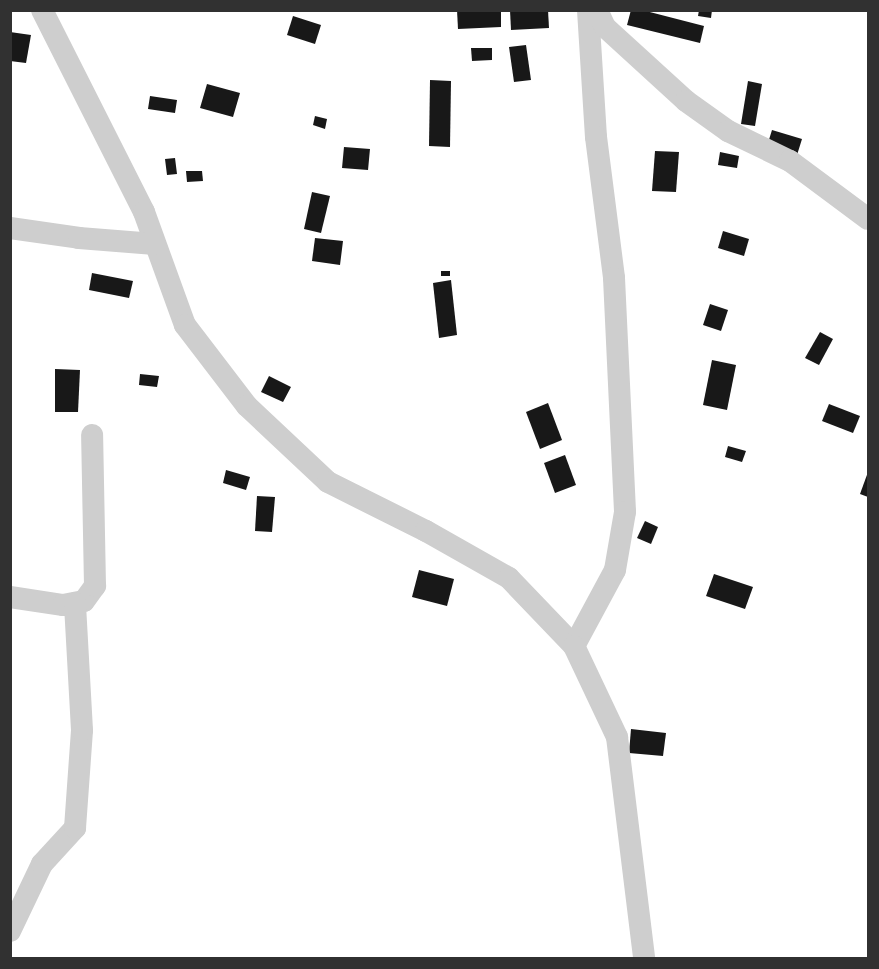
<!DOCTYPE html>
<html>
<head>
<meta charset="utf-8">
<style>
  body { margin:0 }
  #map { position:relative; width:879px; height:969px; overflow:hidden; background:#fff; font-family:Lato,sans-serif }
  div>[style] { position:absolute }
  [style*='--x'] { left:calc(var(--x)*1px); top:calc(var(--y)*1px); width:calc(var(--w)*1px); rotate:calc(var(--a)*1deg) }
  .building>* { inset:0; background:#181818 }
  .minor>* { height:22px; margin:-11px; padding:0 11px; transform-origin:11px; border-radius:11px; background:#cecece }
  span { translate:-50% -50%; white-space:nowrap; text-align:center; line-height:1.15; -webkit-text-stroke:6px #fff; paint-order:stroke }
  .frame { position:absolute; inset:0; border:12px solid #313131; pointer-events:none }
</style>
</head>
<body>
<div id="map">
  <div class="building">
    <i style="clip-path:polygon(457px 10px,501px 10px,501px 27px,458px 29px)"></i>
    <i style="clip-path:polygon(510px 10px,548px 10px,549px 28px,511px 30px)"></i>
    <i style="clip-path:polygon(631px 10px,642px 10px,704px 26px,700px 43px,627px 25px)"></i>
    <i style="clip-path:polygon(699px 10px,712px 10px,711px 18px,698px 16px)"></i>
    <i style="clip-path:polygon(293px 16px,321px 25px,315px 44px,287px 35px)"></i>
    <i style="clip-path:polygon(10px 32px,31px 35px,26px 63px,10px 61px)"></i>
    <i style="clip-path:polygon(526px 45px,531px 80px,514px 82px,509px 47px)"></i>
    <i style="clip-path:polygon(471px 48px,492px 48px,492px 60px,472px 61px)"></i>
    <i style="clip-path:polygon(430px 80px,451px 81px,450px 147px,429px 146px)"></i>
    <i style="clip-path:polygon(748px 81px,762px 84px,755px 126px,741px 124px)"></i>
    <i style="clip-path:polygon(207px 84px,240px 93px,233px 117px,200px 108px)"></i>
    <i style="clip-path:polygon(150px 96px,177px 100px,175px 113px,148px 109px)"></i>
    <i style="clip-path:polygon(315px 116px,327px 119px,325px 129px,313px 125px)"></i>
    <i style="clip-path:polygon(772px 130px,802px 139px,797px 155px,767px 146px)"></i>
    <i style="clip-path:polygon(344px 147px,370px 149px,368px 170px,342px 168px)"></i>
    <i style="clip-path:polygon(655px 151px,679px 152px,676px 192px,652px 191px)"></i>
    <i style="clip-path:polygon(720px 152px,739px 156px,737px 168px,718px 165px)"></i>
    <i style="clip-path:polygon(175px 158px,177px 174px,167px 175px,165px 159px)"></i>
    <i style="clip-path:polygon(186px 171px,202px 171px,203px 181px,187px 182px)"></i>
    <i style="clip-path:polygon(312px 192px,330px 196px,321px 233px,304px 229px)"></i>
    <i style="clip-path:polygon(723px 231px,749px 239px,744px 256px,718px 248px)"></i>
    <i style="clip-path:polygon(315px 238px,343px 241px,340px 265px,312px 261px)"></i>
    <i style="clip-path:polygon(441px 271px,450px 271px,450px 276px,441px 276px)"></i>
    <i style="clip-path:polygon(92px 273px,133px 281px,129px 298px,89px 290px)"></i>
    <i style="clip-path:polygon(451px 280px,457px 335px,439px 338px,433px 283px)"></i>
    <i style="clip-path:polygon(710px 304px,728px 310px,721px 331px,703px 325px)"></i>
    <i style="clip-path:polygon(820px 332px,833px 339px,819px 365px,805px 358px)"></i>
    <i style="clip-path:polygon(712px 360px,736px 365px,727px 410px,703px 405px)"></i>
    <i style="clip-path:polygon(55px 369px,80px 370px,78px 412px,55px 412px)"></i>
    <i style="clip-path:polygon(140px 374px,159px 376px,157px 387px,139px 385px)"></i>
    <i style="clip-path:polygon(269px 376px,291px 387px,283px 402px,261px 392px)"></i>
    <i style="clip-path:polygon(548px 403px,562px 440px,540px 449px,526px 412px)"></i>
    <i style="clip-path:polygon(829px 404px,860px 416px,853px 433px,822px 421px)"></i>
    <i style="clip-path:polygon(728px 446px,746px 451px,742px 462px,725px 457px)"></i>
    <i style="clip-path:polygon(565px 455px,576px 485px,555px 493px,544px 463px)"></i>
    <i style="clip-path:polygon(226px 470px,250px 477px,246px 490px,223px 483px)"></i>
    <i style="clip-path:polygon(868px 472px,868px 497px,860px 494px)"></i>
    <i style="clip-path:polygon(257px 496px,275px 497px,272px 532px,255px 531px)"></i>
    <i style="clip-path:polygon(645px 521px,658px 527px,651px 544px,637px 538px)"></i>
    <i style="clip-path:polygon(419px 570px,454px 579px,447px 606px,412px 597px)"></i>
    <i style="clip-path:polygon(714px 574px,753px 587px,745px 609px,706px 596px)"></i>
    <i style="clip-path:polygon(631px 729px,666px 733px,663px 756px,629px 753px)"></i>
  </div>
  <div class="minor">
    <i style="--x:42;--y:10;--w:226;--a:63.2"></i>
    <i style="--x:144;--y:212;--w:120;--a:70.1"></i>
    <i style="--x:185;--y:325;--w:102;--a:52.6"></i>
    <i style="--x:247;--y:406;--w:111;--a:43.2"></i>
    <i style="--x:328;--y:482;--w:110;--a:26.6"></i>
    <i style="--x:426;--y:531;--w:95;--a:29.5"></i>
    <i style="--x:509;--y:578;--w:94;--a:46.3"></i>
    <i style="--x:588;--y:10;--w:127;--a:86.4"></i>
    <i style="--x:596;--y:137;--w:142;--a:82.7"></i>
    <i style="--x:614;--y:278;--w:234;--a:87.3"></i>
    <i style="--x:625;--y:512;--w:59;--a:99.8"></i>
    <i style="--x:615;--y:570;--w:86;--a:118.3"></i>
    <i style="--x:574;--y:646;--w:101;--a:64.7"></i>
    <i style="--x:617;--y:737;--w:223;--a:83"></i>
    <i style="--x:597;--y:10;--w:19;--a:65"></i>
    <i style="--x:605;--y:27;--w:110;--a:42.4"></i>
    <i style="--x:686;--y:101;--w:52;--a:35.5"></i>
    <i style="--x:728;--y:131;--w:69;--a:25.8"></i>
    <i style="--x:790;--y:161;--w:97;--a:36.6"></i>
    <i style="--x:10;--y:228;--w:70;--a:8.2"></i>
    <i style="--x:79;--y:238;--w:76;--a:4.5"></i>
    <i style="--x:10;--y:597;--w:54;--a:8.6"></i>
    <i style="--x:63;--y:605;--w:21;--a:-11"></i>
    <i style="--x:84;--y:601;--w:19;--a:-54"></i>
    <i style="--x:95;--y:586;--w:151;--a:-91.1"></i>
    <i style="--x:10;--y:931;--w:74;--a:-64.5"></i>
    <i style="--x:42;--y:864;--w:49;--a:-47.5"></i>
    <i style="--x:75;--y:828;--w:98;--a:-85.9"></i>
    <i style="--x:82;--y:730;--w:127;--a:-93.2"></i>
  </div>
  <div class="frame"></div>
</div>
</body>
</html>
